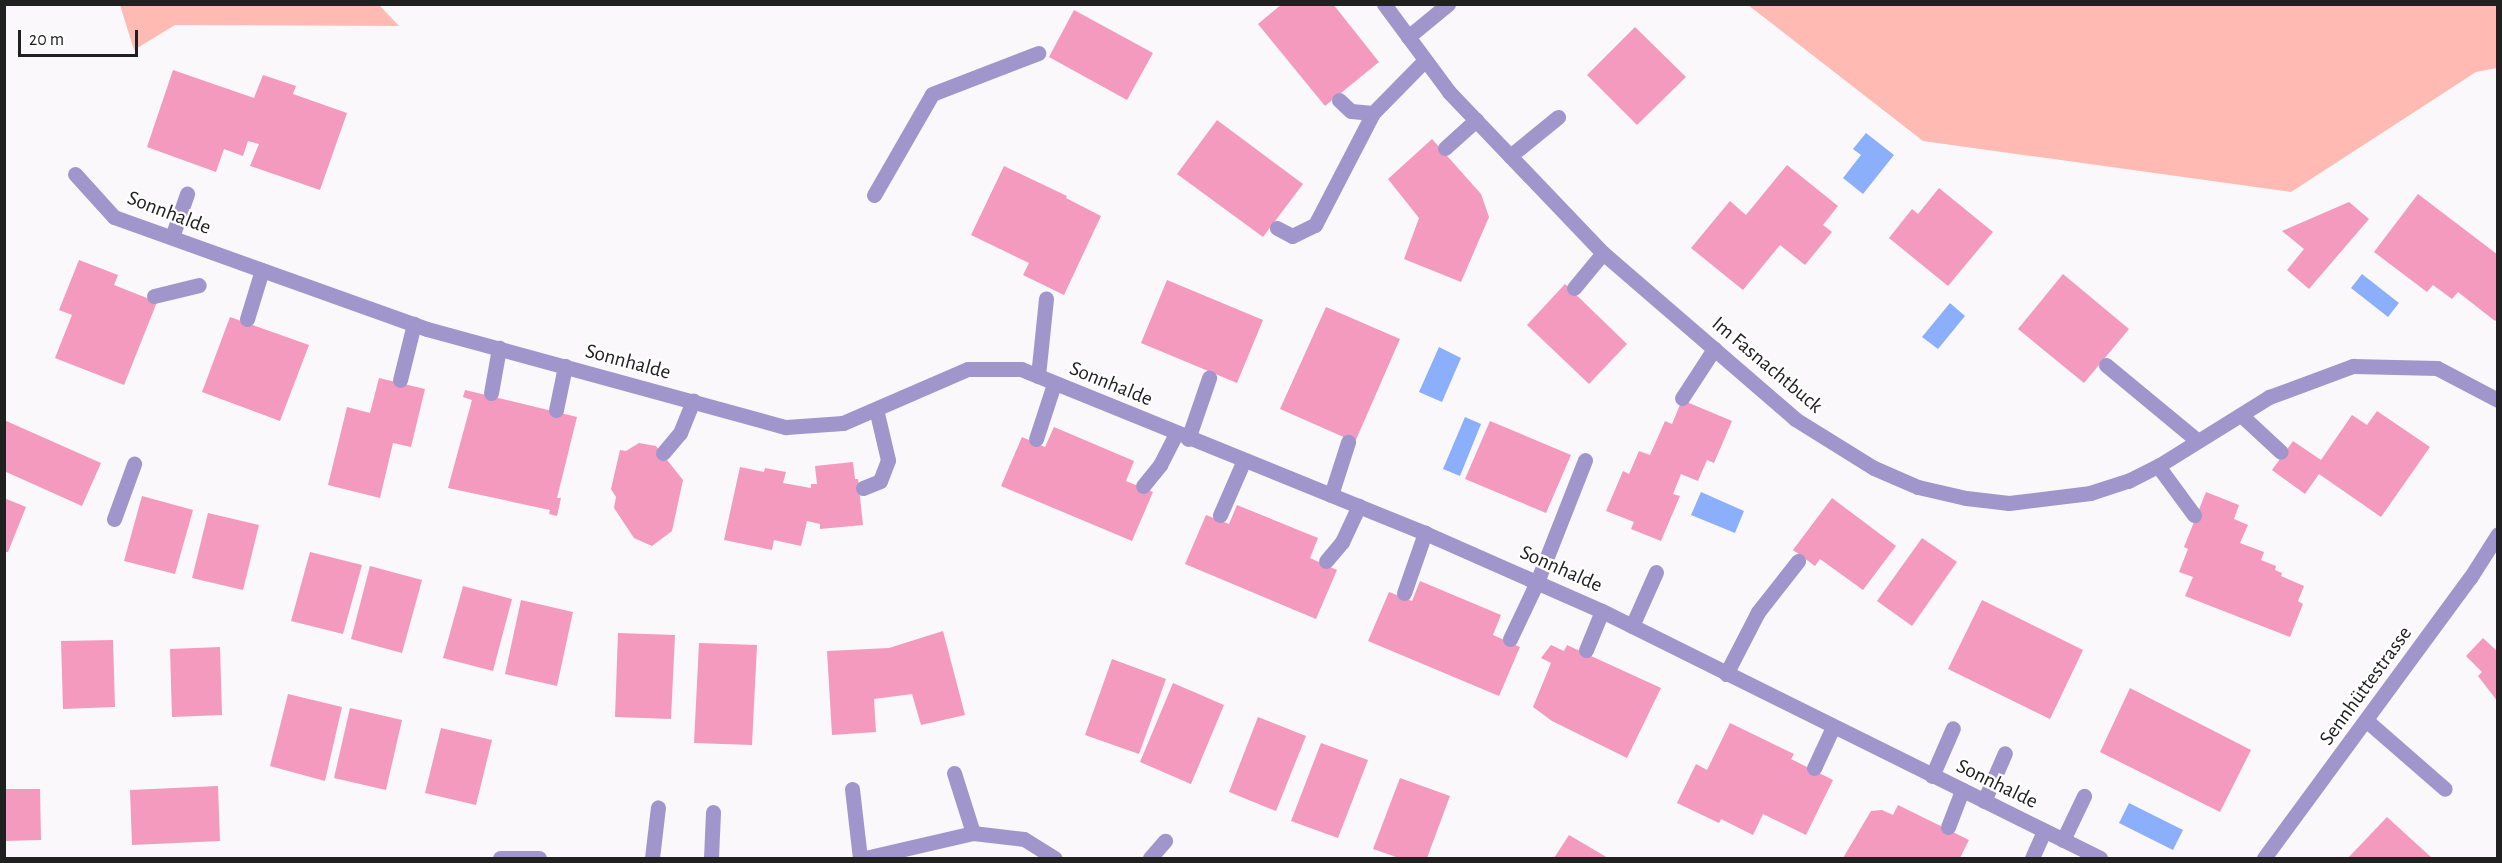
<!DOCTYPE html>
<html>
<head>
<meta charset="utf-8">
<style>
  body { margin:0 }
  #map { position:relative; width:2502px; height:863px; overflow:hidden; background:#faf8fb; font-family:"Alegreya Sans",sans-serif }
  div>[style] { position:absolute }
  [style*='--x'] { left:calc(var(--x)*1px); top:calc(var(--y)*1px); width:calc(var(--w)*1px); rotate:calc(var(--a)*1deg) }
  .green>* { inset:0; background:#ffbab4 }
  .water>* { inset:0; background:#8baffa }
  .building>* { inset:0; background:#f39abe }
  .minor>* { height:15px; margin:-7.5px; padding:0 7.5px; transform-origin:7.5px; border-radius:7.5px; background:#a196cc }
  span { translate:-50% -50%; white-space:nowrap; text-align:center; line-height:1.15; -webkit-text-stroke:4.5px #fff; paint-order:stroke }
  .street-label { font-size:21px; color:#212021 }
  .frame { position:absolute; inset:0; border:6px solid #212021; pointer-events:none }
  .scale { position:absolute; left:18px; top:30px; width:120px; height:27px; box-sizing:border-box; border:3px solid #212021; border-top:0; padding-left:8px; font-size:18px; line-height:21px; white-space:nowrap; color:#212021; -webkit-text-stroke:4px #fff; paint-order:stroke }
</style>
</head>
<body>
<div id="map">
  <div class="green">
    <i style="clip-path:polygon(120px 5px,379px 5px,399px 26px,175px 25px,134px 50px)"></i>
    <i style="clip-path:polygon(1748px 5px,2497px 5px,2497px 68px,2476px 72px,2291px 192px,1923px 141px)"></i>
  </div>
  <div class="water">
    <i style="clip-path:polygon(1866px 133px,1894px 155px,1863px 194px,1843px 178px,1861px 155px,1853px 149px)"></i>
    <i style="clip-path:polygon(2362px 274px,2399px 303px,2388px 317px,2351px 288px)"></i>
    <i style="clip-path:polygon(1950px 303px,1965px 316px,1938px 349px,1922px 337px)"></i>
    <i style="clip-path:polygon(1439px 347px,1461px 358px,1442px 402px,1419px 392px)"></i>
    <i style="clip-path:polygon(1465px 417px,1481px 424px,1460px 476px,1443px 469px)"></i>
    <i style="clip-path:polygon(1701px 492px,1744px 511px,1735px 533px,1691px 515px)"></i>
    <i style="clip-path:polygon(2129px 803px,2183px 830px,2173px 850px,2119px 823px)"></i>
  </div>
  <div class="building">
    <i style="clip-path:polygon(1282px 4px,1333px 4px,1379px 62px,1325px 106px,1258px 24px)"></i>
    <i style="clip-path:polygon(1074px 10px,1153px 53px,1127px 100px,1049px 57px)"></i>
    <i style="clip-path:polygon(1635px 27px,1686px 77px,1637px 125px,1587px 75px)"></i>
    <i style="clip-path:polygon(173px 70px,254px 98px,263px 75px,296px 86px,293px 94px,347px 113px,320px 190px,250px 166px,259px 144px,248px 141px,243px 156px,224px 149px,216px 172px,147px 147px)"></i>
    <i style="clip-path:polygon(1217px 120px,1303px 184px,1263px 237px,1177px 174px)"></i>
    <i style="clip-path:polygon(1432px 139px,1481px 194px,1489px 217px,1461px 282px,1404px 259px,1419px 218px,1388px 179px)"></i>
    <i style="clip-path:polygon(1787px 165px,1838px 206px,1823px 225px,1832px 232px,1805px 265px,1780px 245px,1743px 290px,1691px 248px,1730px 201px,1746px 215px)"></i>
    <i style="clip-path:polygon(1004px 166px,1067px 196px,1066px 198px,1101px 216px,1064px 295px,1023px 275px,1029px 263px,971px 235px)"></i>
    <i style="clip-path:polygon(1939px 188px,1993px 232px,1948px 286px,1889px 238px,1912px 209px,1918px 214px)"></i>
    <i style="clip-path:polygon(2418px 194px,2498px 255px,2498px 318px,2495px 321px,2458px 292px,2452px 299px,2433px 285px,2427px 292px,2374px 252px)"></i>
    <i style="clip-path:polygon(2349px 202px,2369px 219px,2309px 289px,2287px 270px,2304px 249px,2282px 231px)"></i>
    <i style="clip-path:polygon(79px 260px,118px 275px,114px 285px,157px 302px,124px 385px,55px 358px,72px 315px,59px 310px)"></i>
    <i style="clip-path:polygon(2063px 274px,2129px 329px,2084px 383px,2018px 329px)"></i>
    <i style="clip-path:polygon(1167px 280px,1263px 320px,1237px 383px,1141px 343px)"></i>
    <i style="clip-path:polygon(1565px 284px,1627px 344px,1589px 384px,1527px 325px)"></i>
    <i style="clip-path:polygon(1326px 307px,1400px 339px,1355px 442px,1280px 409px)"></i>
    <i style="clip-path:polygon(230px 317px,309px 345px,280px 421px,202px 392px)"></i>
    <i style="clip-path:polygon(379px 378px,425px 389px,411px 447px,393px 443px,380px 498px,328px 485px,347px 407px,370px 413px)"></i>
    <i style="clip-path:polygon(465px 390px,577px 417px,557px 498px,561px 498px,557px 516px,549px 514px,550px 510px,448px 488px,472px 400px,463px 397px)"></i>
    <i style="clip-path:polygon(1682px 400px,1732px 421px,1714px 463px,1707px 460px,1698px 481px,1681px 474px,1673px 494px,1680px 496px,1661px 541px,1631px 529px,1634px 522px,1606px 511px,1623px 471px,1629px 474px,1639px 451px,1650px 455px,1665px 421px,1672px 424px)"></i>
    <i style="clip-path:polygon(2377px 411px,2430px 447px,2381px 517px,2319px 474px,2305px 494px,2272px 470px,2293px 441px,2321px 460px,2352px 415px,2367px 425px)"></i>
    <i style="clip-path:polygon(4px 420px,101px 463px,82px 506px,4px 471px)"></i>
    <i style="clip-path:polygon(1490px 421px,1571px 455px,1546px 513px,1465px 479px)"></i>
    <i style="clip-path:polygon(1054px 427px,1134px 461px,1126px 481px,1153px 492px,1132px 541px,1001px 486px,1022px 437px,1045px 447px)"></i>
    <i style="clip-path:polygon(639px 443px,656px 446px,683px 480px,672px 531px,652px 546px,634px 538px,614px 508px,616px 497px,611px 489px,620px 450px,626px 451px)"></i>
    <i style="clip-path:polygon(853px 462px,855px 479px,858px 479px,863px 525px,820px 529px,820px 524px,807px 521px,801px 546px,774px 540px,772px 550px,724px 540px,740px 467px,764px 472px,765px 468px,786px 472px,783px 483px,811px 488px,811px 484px,817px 484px,815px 466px)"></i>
    <i style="clip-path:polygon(2206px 492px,2239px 505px,2234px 519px,2248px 525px,2240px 543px,2264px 552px,2261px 560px,2276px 566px,2275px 570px,2282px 573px,2281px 576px,2304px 586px,2298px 601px,2303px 604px,2290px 637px,2185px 596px,2193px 577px,2179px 572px,2188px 549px,2184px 547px)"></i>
    <i style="clip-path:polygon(142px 496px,193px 510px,175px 574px,124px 561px)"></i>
    <i style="clip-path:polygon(4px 498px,26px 507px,8px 552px,4px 552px)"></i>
    <i style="clip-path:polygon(1832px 498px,1896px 546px,1863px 590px,1820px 559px,1815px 566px,1793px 550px)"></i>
    <i style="clip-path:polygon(1237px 505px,1318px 538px,1310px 558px,1337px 570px,1316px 619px,1185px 564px,1206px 515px,1229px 524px)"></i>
    <i style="clip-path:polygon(208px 513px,259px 525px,243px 590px,192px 578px)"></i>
    <i style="clip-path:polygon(1922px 538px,1957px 562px,1912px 626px,1877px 601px)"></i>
    <i style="clip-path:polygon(310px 552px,362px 565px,343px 634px,291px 621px)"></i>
    <i style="clip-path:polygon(370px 566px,422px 580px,402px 653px,351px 639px)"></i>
    <i style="clip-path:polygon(1420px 581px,1501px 615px,1493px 635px,1520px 647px,1499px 696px,1368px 641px,1389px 592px,1412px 601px)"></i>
    <i style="clip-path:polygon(463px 586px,512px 599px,493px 671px,443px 658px)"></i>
    <i style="clip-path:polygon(521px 600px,573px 612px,557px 686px,505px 674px)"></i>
    <i style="clip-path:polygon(1982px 600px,2083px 650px,2050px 719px,1948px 669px)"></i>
    <i style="clip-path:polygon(943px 631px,965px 715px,921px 725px,912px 694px,874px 699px,876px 732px,832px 735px,827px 651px,889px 648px)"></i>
    <i style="clip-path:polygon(618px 633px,675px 635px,671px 719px,615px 717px)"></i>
    <i style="clip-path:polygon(2483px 638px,2498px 652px,2498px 702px,2478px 676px,2482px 672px,2466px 656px)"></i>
    <i style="clip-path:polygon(113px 640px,115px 707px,63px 709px,61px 641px)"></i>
    <i style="clip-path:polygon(699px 643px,757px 645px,752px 745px,694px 743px)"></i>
    <i style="clip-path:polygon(1551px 645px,1564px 651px,1567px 645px,1661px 688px,1627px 758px,1552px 721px,1533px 707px,1551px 663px,1541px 658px)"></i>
    <i style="clip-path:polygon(220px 647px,222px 715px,172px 717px,170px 649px)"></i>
    <i style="clip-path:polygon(1112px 659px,1166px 679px,1139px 754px,1085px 735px)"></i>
    <i style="clip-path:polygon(1173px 683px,1224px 705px,1191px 784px,1140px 762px)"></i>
    <i style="clip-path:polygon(2130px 688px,2251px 750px,2220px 812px,2100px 752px)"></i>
    <i style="clip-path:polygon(288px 694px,342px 707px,325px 781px,270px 766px)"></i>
    <i style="clip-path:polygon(350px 708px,402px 720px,386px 790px,334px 778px)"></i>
    <i style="clip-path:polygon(1258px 717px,1306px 736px,1276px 811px,1229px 792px)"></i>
    <i style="clip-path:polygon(1730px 723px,1794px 754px,1791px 759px,1833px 780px,1806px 835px,1763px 814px,1753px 835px,1721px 819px,1719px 823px,1677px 803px,1696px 764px,1707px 770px)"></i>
    <i style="clip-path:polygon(441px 728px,492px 740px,476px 805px,425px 793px)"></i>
    <i style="clip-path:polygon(1321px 743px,1368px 760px,1338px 838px,1291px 821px)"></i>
    <i style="clip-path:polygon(1400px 778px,1450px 796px,1427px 858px,1399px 858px,1373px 849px)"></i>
    <i style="clip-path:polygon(218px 786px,220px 841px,132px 845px,130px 790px)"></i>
    <i style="clip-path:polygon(4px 789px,40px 789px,41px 840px,4px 841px)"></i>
    <i style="clip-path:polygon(1898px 805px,1969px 840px,1960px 858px,1843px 858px,1871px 811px,1882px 810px,1893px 815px)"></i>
    <i style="clip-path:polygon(2387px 817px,2432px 858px,2348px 858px)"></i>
    <i style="clip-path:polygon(1569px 835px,1608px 858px,1554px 858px)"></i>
  </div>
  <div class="minor">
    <i style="--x:1384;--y:4;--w:109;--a:53.5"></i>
    <i style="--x:1449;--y:92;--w:223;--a:46.3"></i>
    <i style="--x:1603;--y:253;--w:254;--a:40.8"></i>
    <i style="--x:1795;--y:419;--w:93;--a:31.8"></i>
    <i style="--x:1874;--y:468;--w:48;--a:23.4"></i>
    <i style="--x:1918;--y:487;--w:49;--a:12.9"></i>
    <i style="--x:1966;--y:498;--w:43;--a:6.6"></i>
    <i style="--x:2009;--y:503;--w:82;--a:-7"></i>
    <i style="--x:2090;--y:493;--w:40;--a:-18"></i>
    <i style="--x:2128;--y:481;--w:34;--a:-27"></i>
    <i style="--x:2158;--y:466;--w:131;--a:-31.9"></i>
    <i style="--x:2269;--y:397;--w:90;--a:-20.3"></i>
    <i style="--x:2353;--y:366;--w:84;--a:1.4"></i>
    <i style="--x:2437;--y:368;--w:69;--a:27.7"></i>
    <i style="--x:1408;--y:37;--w:52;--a:-39.5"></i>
    <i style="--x:1339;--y:100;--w:16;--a:43"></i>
    <i style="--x:1351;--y:111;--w:22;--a:5"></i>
    <i style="--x:1445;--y:148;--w:42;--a:-42.1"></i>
    <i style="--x:1510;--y:156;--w:62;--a:-39.1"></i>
    <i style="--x:75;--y:174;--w:58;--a:47.8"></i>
    <i style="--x:114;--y:217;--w:332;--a:19.7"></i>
    <i style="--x:427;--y:329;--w:372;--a:15.3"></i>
    <i style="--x:786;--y:427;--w:57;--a:-4"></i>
    <i style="--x:843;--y:423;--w:136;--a:-23.4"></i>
    <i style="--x:968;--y:369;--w:53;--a:0"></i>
    <i style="--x:1021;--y:369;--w:436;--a:22.1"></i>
    <i style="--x:1425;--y:533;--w:193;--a:23.8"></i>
    <i style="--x:1602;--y:611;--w:556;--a:26.38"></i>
    <i style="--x:874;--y:195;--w:116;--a:-60.1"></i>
    <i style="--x:932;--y:94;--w:114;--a:-21.1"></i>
    <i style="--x:1277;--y:228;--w:17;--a:28"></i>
    <i style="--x:1292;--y:236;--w:25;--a:-26"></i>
    <i style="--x:1315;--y:225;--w:126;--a:-62.6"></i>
    <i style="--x:1373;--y:113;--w:74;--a:-45.5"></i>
    <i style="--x:172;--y:237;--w:46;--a:-70.8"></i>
    <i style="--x:1574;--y:288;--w:45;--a:-50.4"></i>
    <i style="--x:154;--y:296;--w:46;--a:-13.7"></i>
    <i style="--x:247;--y:319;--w:51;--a:-73"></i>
    <i style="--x:2106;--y:365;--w:119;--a:39.6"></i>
    <i style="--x:1038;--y:376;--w:78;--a:-84.1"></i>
    <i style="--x:400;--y:380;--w:58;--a:-76"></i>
    <i style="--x:491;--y:393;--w:46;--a:-79.9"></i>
    <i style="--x:1682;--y:398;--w:59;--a:-56.9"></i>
    <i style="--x:556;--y:410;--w:45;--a:-78.4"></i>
    <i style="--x:2241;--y:415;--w:54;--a:42.8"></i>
    <i style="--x:1036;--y:439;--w:58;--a:-71.9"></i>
    <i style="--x:1188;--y:439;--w:65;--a:-71"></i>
    <i style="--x:663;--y:453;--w:26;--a:-50"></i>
    <i style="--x:680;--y:433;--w:35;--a:-68"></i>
    <i style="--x:2158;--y:466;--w:61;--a:53.7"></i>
    <i style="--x:1143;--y:486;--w:27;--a:-51"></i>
    <i style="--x:1160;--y:465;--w:35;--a:-63"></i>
    <i style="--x:863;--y:488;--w:18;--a:-22"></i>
    <i style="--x:880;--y:481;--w:22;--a:-69"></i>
    <i style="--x:888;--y:460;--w:52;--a:-103.2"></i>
    <i style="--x:1331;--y:495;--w:56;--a:-72.2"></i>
    <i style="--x:1220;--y:515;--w:60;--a:-66.4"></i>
    <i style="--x:114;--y:519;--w:59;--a:-70"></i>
    <i style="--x:1326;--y:561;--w:25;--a:-50"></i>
    <i style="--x:1342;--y:542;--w:40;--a:-65"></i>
    <i style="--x:1404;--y:593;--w:64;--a:-70.7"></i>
    <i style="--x:1632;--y:626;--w:59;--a:-66"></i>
    <i style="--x:1510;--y:639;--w:63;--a:-64.7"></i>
    <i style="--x:1537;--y:582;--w:131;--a:-68.5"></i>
    <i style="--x:1586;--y:650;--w:42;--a:-67.7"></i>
    <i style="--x:1726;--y:674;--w:70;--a:-62.7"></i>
    <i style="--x:1758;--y:612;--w:65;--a:-51.9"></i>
    <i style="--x:2367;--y:721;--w:103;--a:41.1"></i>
    <i style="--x:1814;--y:768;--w:45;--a:-65.1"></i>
    <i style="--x:954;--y:773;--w:63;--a:72.4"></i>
    <i style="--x:1932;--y:776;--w:52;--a:-66.4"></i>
    <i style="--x:852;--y:789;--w:69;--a:83.4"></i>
    <i style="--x:1984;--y:801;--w:52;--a:-66.4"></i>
    <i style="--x:1948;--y:827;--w:40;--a:-69"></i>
    <i style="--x:2063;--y:840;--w:49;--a:-64.5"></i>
    <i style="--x:500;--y:858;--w:39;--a:0"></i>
    <i style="--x:652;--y:858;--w:51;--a:-83.3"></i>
    <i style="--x:711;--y:858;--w:46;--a:-87.5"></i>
    <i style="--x:865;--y:858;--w:111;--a:-13"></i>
    <i style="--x:973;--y:833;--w:51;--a:6.7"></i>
    <i style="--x:1024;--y:839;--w:36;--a:32"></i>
    <i style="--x:1150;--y:858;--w:23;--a:-49"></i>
    <i style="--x:2032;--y:858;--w:30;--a:-66"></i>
    <i style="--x:2264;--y:858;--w:348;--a:-53.7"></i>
    <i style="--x:2470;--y:578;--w:52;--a:-57.5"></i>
  </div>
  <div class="street-label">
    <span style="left:169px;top:213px;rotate:21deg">Sonnhalde</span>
    <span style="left:628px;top:362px;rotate:15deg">Sonnhalde</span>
    <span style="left:1767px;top:365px;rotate:40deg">Im Fasnachtbuck</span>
    <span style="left:1111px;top:384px;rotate:22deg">Sonnhalde</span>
    <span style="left:1561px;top:569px;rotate:24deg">Sonnhalde</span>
    <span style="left:2366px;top:686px;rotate:-54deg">Sennhüttestrasse</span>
    <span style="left:1997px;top:784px;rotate:26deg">Sonnhalde</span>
  </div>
  <div class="frame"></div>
  <div class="scale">20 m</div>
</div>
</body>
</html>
